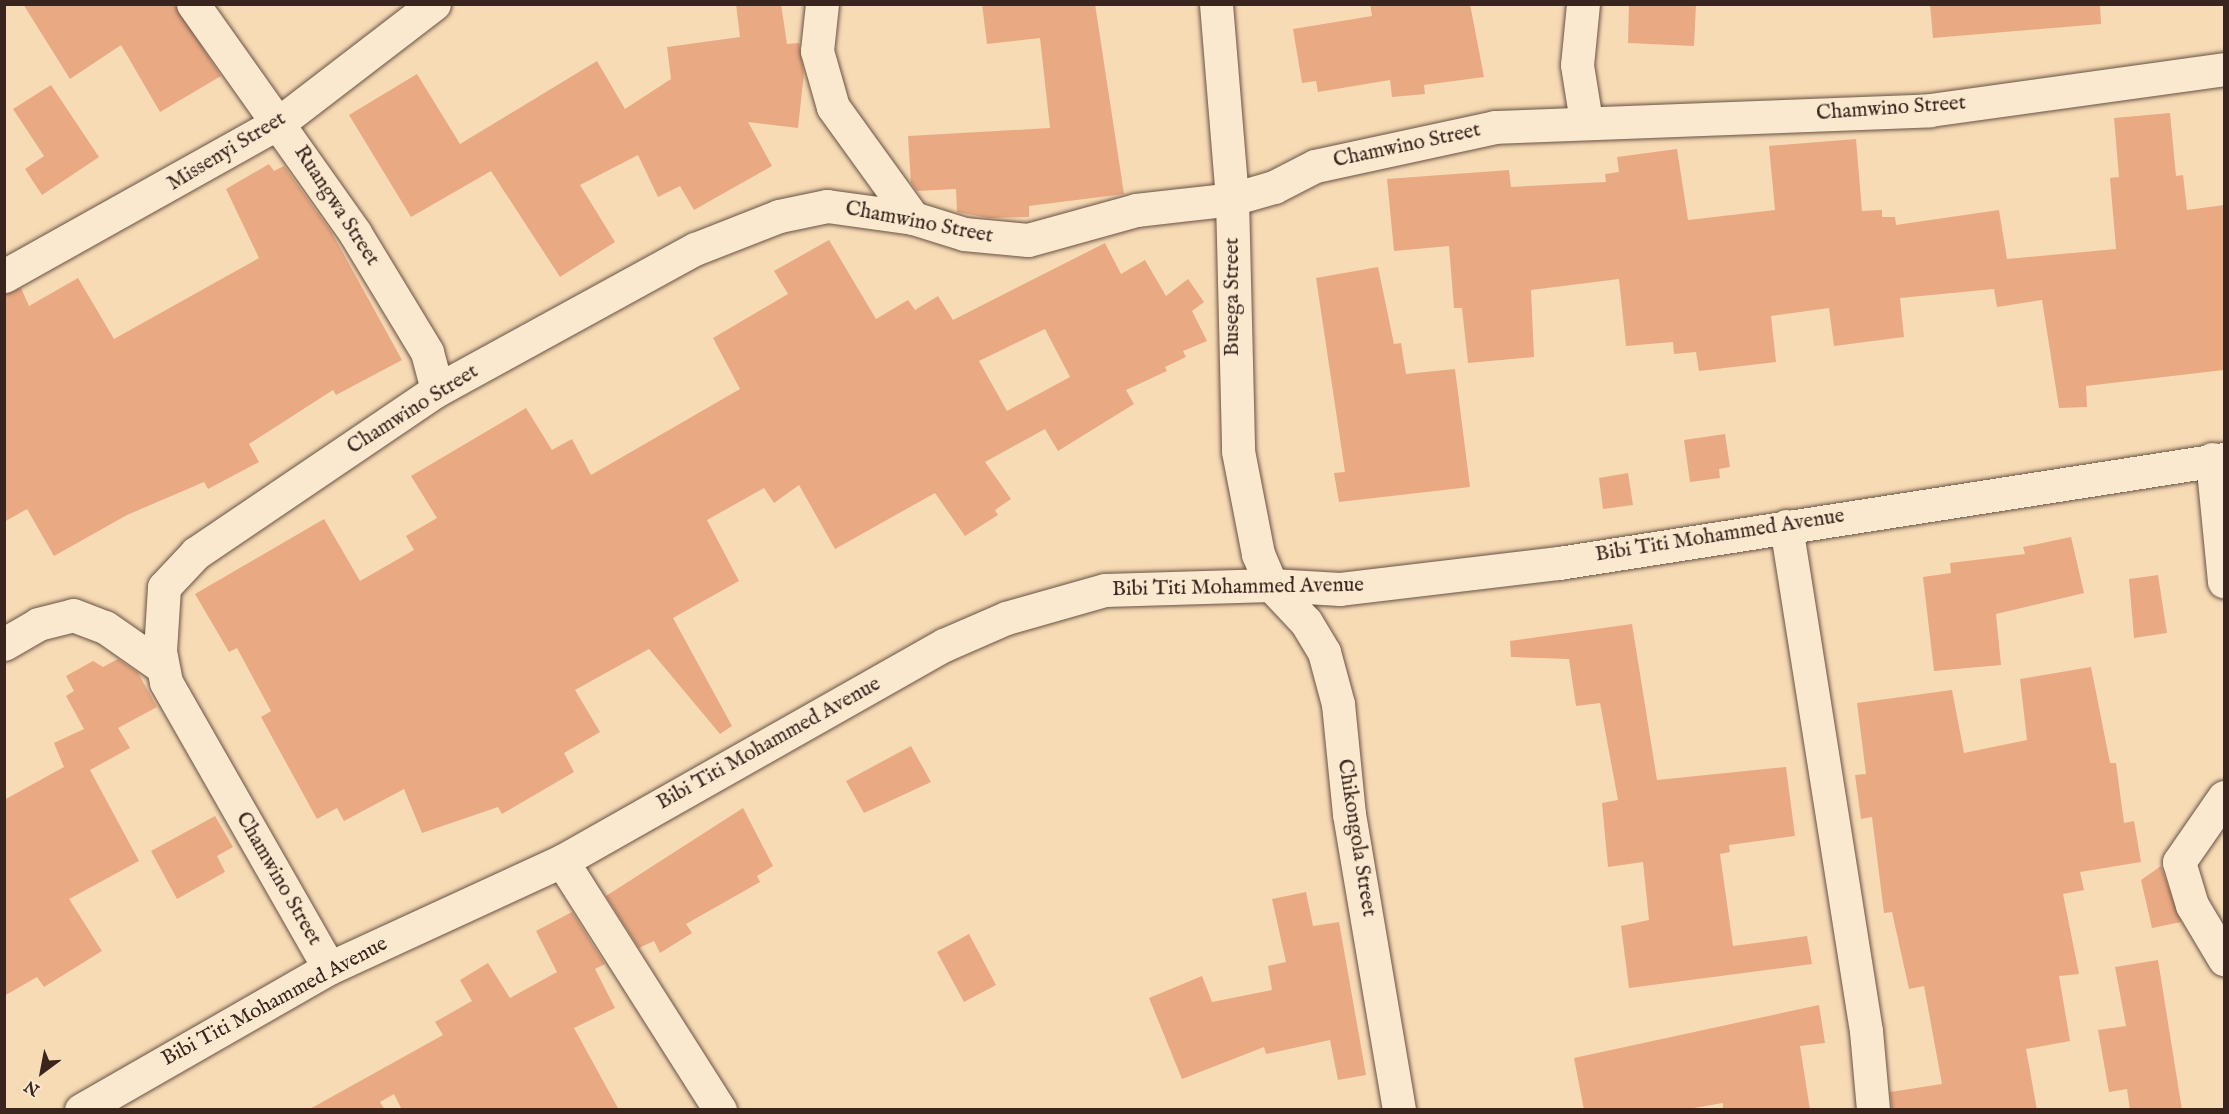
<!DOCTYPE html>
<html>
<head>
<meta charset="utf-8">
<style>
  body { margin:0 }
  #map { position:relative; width:2229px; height:1114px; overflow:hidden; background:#f7dbb5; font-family:"IM FELL English",serif }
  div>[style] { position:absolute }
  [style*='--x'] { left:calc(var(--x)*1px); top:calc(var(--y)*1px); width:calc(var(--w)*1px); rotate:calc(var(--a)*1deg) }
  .building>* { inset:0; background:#e9a983 }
  .roads { filter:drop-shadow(0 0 2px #695244) drop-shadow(0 0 2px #695244) }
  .minor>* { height:33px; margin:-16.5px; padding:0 16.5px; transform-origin:16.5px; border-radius:16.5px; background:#fae8cf }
  .tertiary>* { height:33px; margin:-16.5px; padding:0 16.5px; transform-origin:16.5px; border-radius:16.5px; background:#fae8cf }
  span { translate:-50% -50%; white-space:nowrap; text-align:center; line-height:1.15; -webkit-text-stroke:5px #fae8cf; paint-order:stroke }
  .street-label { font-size:21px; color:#3a251e }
  .frame { position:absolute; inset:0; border:6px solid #3a251e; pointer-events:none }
  .north { position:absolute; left:12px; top:1042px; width:60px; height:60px; -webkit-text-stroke:4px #fae8cf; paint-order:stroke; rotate:212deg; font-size:16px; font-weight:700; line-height:24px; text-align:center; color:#3a251e }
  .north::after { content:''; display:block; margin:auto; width:21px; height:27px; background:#3a251e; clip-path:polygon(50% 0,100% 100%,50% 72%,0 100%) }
</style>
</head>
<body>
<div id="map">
  <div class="building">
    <i style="clip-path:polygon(23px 4px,174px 4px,221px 76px,160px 112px,121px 45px,70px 79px)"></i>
    <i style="clip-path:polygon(736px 4px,781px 4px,787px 44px,799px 43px,804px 73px,798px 128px,748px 122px,772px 166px,694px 210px,680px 186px,658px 197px,638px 155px,580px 185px,615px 242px,560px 277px,491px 171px,411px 217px,349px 115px,417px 74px,460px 144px,597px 61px,625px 109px,671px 79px,667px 47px,740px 37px)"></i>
    <i style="clip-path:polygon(982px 4px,1095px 4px,1124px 194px,1029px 206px,1029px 217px,989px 218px,957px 212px,956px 189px,917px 191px,911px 183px,908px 136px,1050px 128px,1040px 38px,987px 44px)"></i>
    <i style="clip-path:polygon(1370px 4px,1470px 4px,1484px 77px,1424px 85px,1425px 94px,1392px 97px,1390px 80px,1318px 92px,1316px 81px,1302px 83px,1293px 29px,1372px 16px)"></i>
    <i style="clip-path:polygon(1629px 4px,1696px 4px,1694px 46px,1628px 43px)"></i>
    <i style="clip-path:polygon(1930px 4px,2100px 4px,2101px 24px,1933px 38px)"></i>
    <i style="clip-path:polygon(51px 85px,99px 157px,42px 195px,25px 169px,44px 156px,13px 109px)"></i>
    <i style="clip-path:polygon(2170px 113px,2176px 176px,2183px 175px,2187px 210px,2224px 205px,2224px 370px,2086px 386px,2087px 407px,2059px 408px,2042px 300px,1997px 307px,1994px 289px,1900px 298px,1904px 337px,1834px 346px,1829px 308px,1771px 316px,1776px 362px,1699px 371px,1696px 352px,1674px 354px,1673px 342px,1626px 346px,1619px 279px,1531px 290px,1534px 357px,1468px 363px,1462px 308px,1454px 308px,1449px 246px,1394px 251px,1387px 179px,1509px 170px,1511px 187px,1606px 182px,1605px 174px,1619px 172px,1617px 157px,1677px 149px,1688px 220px,1775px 210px,1769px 146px,1856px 139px,1862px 211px,1882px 210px,1882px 217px,1895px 217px,1896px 225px,1999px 210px,2007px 259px,2116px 249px,2110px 178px,2119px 177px,2114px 118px)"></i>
    <i style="clip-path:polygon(269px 164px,274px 171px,284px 166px,332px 233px,402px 360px,336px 395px,333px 390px,249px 444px,259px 462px,208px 489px,204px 482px,127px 515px,54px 556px,27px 509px,4px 522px,4px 295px,21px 288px,29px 306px,78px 278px,114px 339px,259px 258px,226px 189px)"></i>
    <i style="clip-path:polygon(evenodd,829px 240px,876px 319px,908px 300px,915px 310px,938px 296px,953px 320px,1105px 243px,1121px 274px,1145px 260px,1166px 296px,1188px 279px,1204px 302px,1192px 311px,1207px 341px,1183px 351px,1186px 357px,1165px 367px,1167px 371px,1126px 390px,1134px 404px,1058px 451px,1045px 429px,985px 462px,1011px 499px,995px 510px,998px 515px,965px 536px,935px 493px,835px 549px,799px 485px,774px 503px,764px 488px,707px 520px,739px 581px,673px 618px,732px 726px,720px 734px,649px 649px,575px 690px,600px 732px,564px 753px,574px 772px,502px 814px,498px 807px,422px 833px,404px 789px,344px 821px,337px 808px,317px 819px,261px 717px,271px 711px,237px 648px,229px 652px,195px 594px,324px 519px,360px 581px,414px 550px,406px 536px,437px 518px,411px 476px,526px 408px,552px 450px,572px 439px,591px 475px,740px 389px,713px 338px,788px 294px,774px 271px,829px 240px,1045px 329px,1070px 377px,1007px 411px,979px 361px,1045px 329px)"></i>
    <i style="clip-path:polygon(1378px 267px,1394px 344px,1401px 343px,1406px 374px,1455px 369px,1470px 487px,1339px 502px,1334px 473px,1345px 472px,1316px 278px)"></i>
    <i style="clip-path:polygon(1725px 434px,1730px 467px,1719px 469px,1720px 478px,1690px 482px,1684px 440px)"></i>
    <i style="clip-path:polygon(1628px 473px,1633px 505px,1603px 509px,1599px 478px)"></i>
    <i style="clip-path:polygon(2071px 537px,2084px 593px,1996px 614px,2001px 665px,1934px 671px,1923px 577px,1951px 573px,1950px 563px,2025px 554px,2023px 547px)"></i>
    <i style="clip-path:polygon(2158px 575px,2167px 633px,2134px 638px,2129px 579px)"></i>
    <i style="clip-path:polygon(1632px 624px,1657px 780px,1786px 767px,1795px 836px,1729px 845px,1730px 852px,1720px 854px,1733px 946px,1807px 936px,1812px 964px,1629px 988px,1621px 926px,1649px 920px,1643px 862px,1608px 867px,1602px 803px,1618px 800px,1600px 703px,1576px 706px,1569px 659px,1511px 657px,1510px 641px)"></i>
    <i style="clip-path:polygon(118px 659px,138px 673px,157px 707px,118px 728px,130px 748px,90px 770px,139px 861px,69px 899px,102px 951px,44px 987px,37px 977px,4px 996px,4px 800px,64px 767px,54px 743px,84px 729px,66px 696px,74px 691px,66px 676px,93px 661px,103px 667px)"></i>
    <i style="clip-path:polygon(2091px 667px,2110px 763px,2116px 763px,2124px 823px,2134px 821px,2141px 862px,2080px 872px,2084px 890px,2063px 894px,2079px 974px,2059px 976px,2070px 1041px,2026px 1049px,2037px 1110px,1892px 1110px,1890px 1092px,1942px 1084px,1924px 986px,1909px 989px,1892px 912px,1884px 913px,1872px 817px,1861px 819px,1855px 775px,1866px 774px,1857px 703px,1952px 690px,1964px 753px,2027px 740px,2020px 679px)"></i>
    <i style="clip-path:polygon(911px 746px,931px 782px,864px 813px,846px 781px)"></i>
    <i style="clip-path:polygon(743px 808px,773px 866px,757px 876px,760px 882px,686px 924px,692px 933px,660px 953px,654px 941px,639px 948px,606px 896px)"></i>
    <i style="clip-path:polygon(215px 816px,233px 847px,217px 856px,225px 872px,177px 899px,151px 851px)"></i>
    <i style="clip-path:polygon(2161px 866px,2181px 922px,2152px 928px,2141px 880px)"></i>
    <i style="clip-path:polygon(1306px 892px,1313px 926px,1339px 922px,1366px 1075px,1338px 1080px,1330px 1040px,1266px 1054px,1264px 1047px,1182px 1079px,1149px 998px,1202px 976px,1212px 1002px,1272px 990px,1268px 966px,1286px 962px,1272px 899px)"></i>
    <i style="clip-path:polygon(572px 912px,605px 964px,595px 969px,615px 1008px,574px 1028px,619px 1110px,402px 1110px,394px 1094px,380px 1102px,385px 1110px,308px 1110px,443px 1035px,435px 1022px,472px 1001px,460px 980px,488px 963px,510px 998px,557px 972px,536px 931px)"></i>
    <i style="clip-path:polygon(969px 934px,996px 985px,964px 1002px,937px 952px)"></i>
    <i style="clip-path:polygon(2158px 960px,2182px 1110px,2130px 1110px,2127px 1089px,2109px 1092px,2098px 1030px,2126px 1026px,2115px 967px)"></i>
    <i style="clip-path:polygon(1819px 1005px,1825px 1043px,1800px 1046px,1810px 1110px,1723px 1110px,1723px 1103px,1682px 1110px,1584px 1110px,1574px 1058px)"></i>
  </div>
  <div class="roads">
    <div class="minor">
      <i style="--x:193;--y:4;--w:281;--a:54.7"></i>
      <i style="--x:355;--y:233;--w:139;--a:58.8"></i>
      <i style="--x:427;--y:352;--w:39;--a:75"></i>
      <i style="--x:822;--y:4;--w:47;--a:96.1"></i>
      <i style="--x:817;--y:51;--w:58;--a:74.1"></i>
      <i style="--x:833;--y:107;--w:137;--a:54.2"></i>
      <i style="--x:1216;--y:4;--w:196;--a:85.3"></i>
      <i style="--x:1232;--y:199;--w:252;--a:88.6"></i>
      <i style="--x:1238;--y:451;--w:105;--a:79"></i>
      <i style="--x:1258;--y:554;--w:34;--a:67"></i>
      <i style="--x:1271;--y:585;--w:51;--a:46.6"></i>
      <i style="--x:1306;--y:622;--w:35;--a:59"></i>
      <i style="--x:1324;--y:652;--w:54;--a:74.9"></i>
      <i style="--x:1338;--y:704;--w:111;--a:84.3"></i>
      <i style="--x:1349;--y:814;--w:300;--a:80.4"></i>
      <i style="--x:1583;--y:4;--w:61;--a:95.6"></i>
      <i style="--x:1577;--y:65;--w:57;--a:80.9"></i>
      <i style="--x:4;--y:276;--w:316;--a:-29.2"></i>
      <i style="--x:280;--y:122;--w:194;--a:-37.5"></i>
      <i style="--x:2212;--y:459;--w:123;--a:84.4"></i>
      <i style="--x:1786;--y:526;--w:511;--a:81"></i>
      <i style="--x:1866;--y:1031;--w:79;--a:84.9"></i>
      <i style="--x:4;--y:644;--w:39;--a:-30"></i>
      <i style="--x:38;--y:624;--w:36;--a:-14"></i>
      <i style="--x:73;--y:615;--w:34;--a:21"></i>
      <i style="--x:105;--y:627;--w:68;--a:34.9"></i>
      <i style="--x:2224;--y:797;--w:79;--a:124.7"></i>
      <i style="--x:2179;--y:862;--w:45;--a:73.2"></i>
      <i style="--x:2192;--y:905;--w:63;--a:59.3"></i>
      <i style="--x:562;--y:861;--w:295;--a:57.6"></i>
      <i style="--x:329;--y:968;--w:329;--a:-119.7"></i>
      <i style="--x:166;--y:682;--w:32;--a:-101"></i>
      <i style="--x:160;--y:651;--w:64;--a:-86.4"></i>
      <i style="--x:164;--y:587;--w:47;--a:-46.7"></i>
      <i style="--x:196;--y:553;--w:291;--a:-34.1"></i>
      <i style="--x:437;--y:390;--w:294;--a:-28.7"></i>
      <i style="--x:695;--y:249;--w:90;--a:-21.4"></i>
      <i style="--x:779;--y:216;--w:49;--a:-11.8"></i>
      <i style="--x:827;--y:206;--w:87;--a:7.9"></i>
      <i style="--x:913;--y:218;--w:53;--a:17.4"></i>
      <i style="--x:964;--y:234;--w:64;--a:5.4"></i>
      <i style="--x:1028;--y:240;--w:112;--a:-15.5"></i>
      <i style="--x:1136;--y:210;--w:97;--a:-6.5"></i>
      <i style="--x:1232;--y:199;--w:44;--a:-15.9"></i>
      <i style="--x:1274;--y:187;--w:46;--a:-27.1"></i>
      <i style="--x:1315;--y:166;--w:184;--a:-12.2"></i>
      <i style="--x:1495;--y:127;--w:435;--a:-2.2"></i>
      <i style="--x:1930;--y:110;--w:297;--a:-7.9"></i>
    </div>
    <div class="tertiary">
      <i style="--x:81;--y:1110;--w:286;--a:-29.8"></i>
      <i style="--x:329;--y:968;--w:256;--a:-24.7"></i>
      <i style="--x:562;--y:861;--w:439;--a:-29.5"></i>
      <i style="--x:944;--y:645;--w:68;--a:-23.5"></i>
      <i style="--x:1006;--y:618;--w:103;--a:-15.8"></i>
      <i style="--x:1105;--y:590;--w:166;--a:-1.7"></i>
      <i style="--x:1271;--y:585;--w:69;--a:3.3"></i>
      <i style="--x:1340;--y:589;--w:221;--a:-6.8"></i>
      <i style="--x:1559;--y:563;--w:673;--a:-8.89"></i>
    </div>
  </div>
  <div class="street-label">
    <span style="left:1891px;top:109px;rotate:-4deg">Chamwino Street</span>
    <span style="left:1407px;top:146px;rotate:-12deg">Chamwino Street</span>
    <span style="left:227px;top:152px;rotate:-31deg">Missenyi Street</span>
    <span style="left:336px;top:206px;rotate:57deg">Ruangwa Street</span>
    <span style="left:919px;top:223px;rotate:11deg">Chamwino Street</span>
    <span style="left:1233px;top:297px;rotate:-90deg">Busega Street</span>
    <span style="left:413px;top:410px;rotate:-32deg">Chamwino Street</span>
    <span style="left:1720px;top:536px;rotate:-9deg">Bibi Titi Mohammed Avenue</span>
    <span style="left:1238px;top:588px;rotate:-1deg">Bibi Titi Mohammed Avenue</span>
    <span style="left:769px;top:744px;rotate:-29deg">Bibi Titi Mohammed Avenue</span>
    <span style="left:1356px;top:838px;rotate:81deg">Chikongola Street</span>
    <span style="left:278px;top:879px;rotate:60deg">Chamwino Street</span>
    <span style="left:275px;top:1002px;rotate:-28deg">Bibi Titi Mohammed Avenue</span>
  </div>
  <div class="frame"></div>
  <div class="north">N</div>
</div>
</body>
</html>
